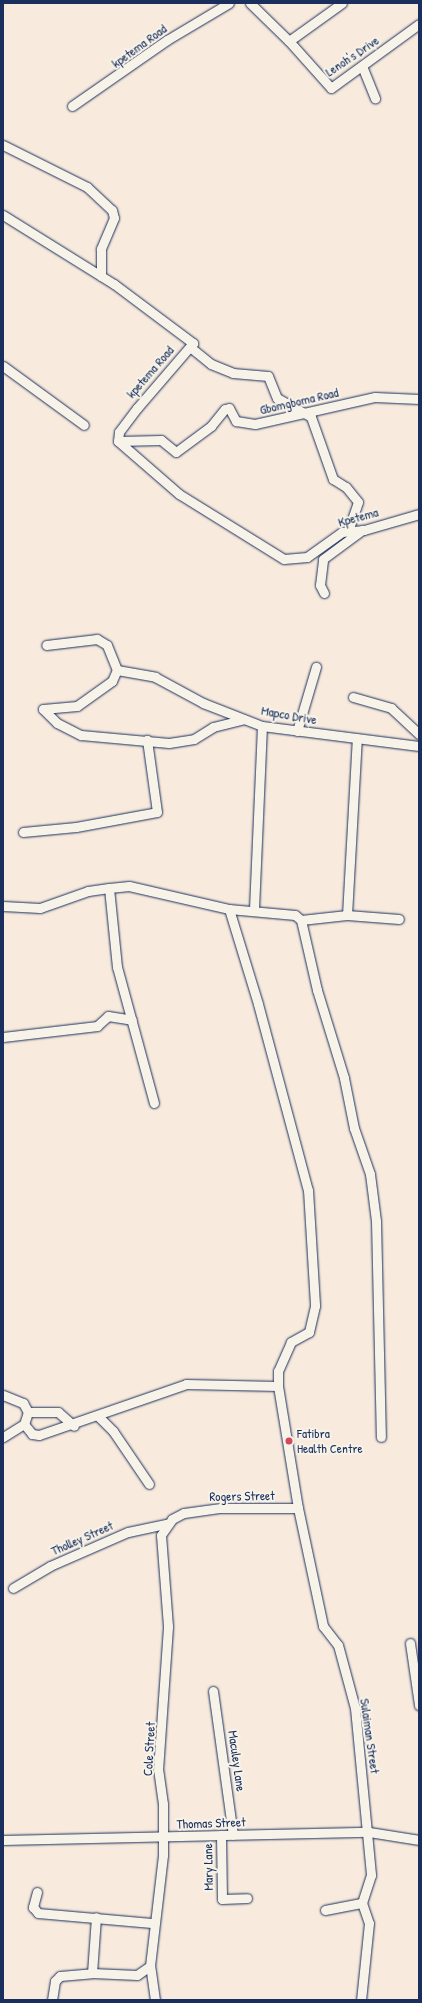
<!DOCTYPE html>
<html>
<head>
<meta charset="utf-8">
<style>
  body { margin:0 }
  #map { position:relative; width:422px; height:2003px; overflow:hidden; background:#f8eadc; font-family:"Patrick Hand",sans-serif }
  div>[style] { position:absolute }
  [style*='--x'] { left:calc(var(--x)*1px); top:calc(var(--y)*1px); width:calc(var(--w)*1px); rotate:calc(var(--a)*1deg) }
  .roads { filter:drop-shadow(0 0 1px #1b2f5e) drop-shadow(0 0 1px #1b2f5e) }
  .minor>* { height:9px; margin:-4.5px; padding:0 4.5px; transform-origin:4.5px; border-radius:4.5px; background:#f7f3e8 }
  .dots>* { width:11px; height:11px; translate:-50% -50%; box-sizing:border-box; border:2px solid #f7f3e8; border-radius:50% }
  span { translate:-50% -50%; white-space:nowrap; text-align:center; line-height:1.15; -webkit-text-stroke:4px #f7f3e8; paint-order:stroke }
  .street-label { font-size:13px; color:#1b2f5e }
  .poi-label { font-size:13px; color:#1b2f5e }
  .left { translate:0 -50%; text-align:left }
  .frame { position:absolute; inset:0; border:4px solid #1b2f5e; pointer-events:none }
</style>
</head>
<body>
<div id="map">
  <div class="roads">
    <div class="minor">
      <i style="--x:250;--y:3;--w:54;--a:44.3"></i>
      <i style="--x:289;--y:41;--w:65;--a:-35.6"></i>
      <i style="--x:289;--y:41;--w:63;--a:48.2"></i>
      <i style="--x:331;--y:88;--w:109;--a:-36"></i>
      <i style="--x:362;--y:66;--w:35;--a:68"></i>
      <i style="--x:72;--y:106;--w:116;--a:-34.8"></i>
      <i style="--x:167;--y:40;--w:72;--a:-30.8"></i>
      <i style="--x:3;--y:145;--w:94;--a:26.6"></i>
      <i style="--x:87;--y:187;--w:34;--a:43"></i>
      <i style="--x:112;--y:210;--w:8;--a:76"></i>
      <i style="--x:114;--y:218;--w:34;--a:113"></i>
      <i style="--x:101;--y:249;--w:27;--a:90"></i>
      <i style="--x:3;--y:215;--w:131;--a:31.9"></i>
      <i style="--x:114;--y:284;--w:99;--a:36.8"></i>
      <i style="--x:193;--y:343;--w:86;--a:130.7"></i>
      <i style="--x:137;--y:408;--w:30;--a:127"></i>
      <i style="--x:119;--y:432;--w:9;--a:96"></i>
      <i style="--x:118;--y:441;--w:81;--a:41"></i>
      <i style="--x:179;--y:494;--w:123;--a:31.8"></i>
      <i style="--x:284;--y:559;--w:23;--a:-5"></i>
      <i style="--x:307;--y:557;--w:43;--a:-35.5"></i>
      <i style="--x:342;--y:532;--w:22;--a:-5"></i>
      <i style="--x:364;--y:530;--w:57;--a:-16.2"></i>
      <i style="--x:190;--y:347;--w:27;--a:39"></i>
      <i style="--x:211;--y:364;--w:24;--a:22"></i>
      <i style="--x:233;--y:373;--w:35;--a:5"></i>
      <i style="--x:268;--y:376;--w:24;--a:68"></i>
      <i style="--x:277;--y:398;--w:39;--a:29"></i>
      <i style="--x:311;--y:417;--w:66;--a:70.5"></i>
      <i style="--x:333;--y:479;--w:15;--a:32"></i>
      <i style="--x:346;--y:487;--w:19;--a:51"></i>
      <i style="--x:358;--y:502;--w:31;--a:109"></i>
      <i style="--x:3;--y:366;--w:100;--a:36.1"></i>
      <i style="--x:118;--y:441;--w:43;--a:-1.3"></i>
      <i style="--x:161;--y:440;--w:19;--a:39"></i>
      <i style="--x:176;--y:452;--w:44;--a:-36.6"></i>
      <i style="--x:211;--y:426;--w:22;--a:-51"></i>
      <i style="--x:225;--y:409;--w:4;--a:-14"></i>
      <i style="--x:229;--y:408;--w:15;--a:62"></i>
      <i style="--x:236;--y:421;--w:19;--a:9"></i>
      <i style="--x:255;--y:424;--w:123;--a:-12.7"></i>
      <i style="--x:375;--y:397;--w:44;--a:2.6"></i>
      <i style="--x:324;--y:593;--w:9;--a:-117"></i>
      <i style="--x:320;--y:585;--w:26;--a:-83"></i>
      <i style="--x:323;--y:559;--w:49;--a:-36.6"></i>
      <i style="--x:117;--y:670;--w:39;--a:10"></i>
      <i style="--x:155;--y:677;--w:55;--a:28.4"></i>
      <i style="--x:203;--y:703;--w:63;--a:21.3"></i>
      <i style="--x:262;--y:726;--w:158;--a:7.3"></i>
      <i style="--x:353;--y:697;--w:40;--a:16"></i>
      <i style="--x:391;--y:708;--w:38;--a:43"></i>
      <i style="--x:43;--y:709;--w:20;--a:45"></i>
      <i style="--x:57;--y:723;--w:27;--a:27"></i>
      <i style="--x:81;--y:735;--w:88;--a:5.2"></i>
      <i style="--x:169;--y:743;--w:25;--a:-9"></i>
      <i style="--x:194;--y:739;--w:22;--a:-32"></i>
      <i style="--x:213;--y:727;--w:32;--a:-14"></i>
      <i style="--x:43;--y:709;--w:34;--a:-5"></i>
      <i style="--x:77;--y:706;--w:43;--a:-35.5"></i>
      <i style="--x:112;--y:681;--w:12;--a:-66"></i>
      <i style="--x:117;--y:670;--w:27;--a:-112"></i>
      <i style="--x:107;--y:645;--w:12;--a:-149"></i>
      <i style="--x:97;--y:639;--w:51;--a:173.3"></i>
      <i style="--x:297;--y:731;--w:67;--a:-73.5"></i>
      <i style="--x:23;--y:832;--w:53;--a:-5.4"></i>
      <i style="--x:76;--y:827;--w:82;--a:-10.5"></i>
      <i style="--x:157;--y:812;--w:73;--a:-97.9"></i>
      <i style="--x:3;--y:906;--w:37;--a:3"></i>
      <i style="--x:40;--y:908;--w:51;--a:-19.5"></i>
      <i style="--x:88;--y:891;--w:21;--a:-8"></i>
      <i style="--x:229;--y:909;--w:99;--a:73"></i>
      <i style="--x:258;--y:1004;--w:193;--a:75"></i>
      <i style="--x:308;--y:1190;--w:116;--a:86.5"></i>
      <i style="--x:315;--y:1306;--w:27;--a:103"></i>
      <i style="--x:309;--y:1332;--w:21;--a:151"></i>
      <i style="--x:291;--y:1342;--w:32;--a:114"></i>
      <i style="--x:278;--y:1371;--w:15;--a:90"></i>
      <i style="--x:254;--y:909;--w:183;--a:-87.5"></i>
      <i style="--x:347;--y:915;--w:177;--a:-86.8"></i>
      <i style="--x:301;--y:920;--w:46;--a:-6.2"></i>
      <i style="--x:347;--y:915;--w:52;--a:4.4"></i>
      <i style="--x:3;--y:1037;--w:95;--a:-6.7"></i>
      <i style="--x:97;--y:1026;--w:15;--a:-42"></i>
      <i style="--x:108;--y:1016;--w:24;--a:9"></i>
      <i style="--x:154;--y:1103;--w:141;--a:-105.2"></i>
      <i style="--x:117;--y:967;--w:79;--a:-95.8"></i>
      <i style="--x:109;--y:888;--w:20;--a:-6"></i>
      <i style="--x:129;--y:886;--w:103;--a:13"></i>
      <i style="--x:229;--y:909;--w:66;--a:5.2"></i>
      <i style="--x:295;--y:915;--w:8;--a:40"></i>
      <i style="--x:301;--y:920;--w:72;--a:77.1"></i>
      <i style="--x:317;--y:990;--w:92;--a:72.9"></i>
      <i style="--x:344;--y:1078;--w:51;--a:78.7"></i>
      <i style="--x:354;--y:1128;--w:49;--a:70.8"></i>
      <i style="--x:370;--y:1174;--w:47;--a:82.7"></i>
      <i style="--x:376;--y:1221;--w:216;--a:88.7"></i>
      <i style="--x:3;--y:1395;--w:22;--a:22"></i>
      <i style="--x:23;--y:1403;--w:10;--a:61"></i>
      <i style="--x:28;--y:1412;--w:13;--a:108"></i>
      <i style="--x:24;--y:1424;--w:25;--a:148"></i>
      <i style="--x:28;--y:1412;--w:30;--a:0"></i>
      <i style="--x:58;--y:1412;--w:21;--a:41"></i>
      <i style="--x:99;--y:1417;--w:20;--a:45"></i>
      <i style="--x:113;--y:1431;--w:64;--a:55.8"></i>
      <i style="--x:24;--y:1424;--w:13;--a:51"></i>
      <i style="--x:32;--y:1434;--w:7;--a:8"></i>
      <i style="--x:39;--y:1435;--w:156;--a:-19.1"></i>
      <i style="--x:186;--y:1384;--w:92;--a:1.2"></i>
      <i style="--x:278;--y:1386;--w:124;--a:80.7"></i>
      <i style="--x:298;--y:1508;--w:121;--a:78"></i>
      <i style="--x:323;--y:1626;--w:24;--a:52"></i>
      <i style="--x:338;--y:1645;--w:65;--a:74.9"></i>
      <i style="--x:355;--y:1708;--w:168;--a:84.5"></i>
      <i style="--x:371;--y:1875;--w:29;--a:108"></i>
      <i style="--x:362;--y:1903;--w:21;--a:71"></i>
      <i style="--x:369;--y:1923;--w:77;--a:95.9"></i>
      <i style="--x:13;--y:1588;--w:43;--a:-30.7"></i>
      <i style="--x:50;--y:1566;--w:85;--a:-23.6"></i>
      <i style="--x:128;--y:1532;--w:40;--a:-12"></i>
      <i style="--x:410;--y:1643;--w:63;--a:81.7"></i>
      <i style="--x:213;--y:1691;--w:145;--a:82.1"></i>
      <i style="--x:221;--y:1835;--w:64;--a:89.1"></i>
      <i style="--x:222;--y:1899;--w:25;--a:-2"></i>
      <i style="--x:3;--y:1840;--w:366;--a:-1.3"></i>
      <i style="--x:369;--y:1832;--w:51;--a:9.1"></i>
      <i style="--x:37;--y:1892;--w:16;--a:105"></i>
      <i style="--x:33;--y:1907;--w:8;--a:50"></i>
      <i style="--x:38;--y:1913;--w:114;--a:5"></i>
      <i style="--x:325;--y:1910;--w:38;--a:-11"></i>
      <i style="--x:92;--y:1973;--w:45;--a:2.5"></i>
      <i style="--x:137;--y:1975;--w:16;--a:-35"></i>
      <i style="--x:52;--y:2000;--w:19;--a:-81"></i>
      <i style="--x:55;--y:1981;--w:7;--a:-45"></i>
      <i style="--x:60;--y:1976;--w:32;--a:-5"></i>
      <i style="--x:92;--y:1973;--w:56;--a:-85.9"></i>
      <i style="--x:155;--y:2000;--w:34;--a:-98"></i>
      <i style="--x:150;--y:1966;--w:112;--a:-83.3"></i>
      <i style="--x:163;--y:1855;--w:51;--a:-90"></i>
      <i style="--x:163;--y:1804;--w:34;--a:-98"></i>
      <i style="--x:158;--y:1770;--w:144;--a:-86"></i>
      <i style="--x:168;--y:1626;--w:91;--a:-94.4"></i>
      <i style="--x:161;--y:1535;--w:19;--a:-55"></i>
      <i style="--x:172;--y:1519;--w:13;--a:-27"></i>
      <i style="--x:184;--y:1513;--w:37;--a:-8"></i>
      <i style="--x:221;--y:1508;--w:77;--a:0"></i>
    </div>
  </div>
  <div class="dots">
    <i style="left:289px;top:1441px;background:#d1495b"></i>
  </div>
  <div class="street-label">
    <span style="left:139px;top:46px;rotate:-36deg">kpetema Road</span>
    <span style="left:352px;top:56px;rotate:-34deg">Lenoh's Drive</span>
    <span style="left:150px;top:372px;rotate:-49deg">kpetema Road</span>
    <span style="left:299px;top:401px;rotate:-13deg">Gbomgboma Road</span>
    <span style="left:358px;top:517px;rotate:-15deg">Kpetema</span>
    <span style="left:289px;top:715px;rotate:10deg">Mapco Drive</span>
    <span style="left:242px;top:1496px;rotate:-1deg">Rogers Street</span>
    <span style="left:82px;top:1538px;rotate:-24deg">Tholley Street</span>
    <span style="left:370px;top:1736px;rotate:82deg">Sulaiman Street</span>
    <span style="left:149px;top:1749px;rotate:-87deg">Cole Street</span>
    <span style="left:237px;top:1761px;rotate:82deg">Maculey Lane</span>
    <span style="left:211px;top:1823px;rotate:-2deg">Thomas Street</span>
    <span style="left:208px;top:1867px;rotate:-91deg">Mary Lane</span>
  </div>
  <div class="poi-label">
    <span class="left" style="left:297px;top:1441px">Fatibra<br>Health Centre</span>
  </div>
  <div class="frame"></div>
</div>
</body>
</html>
